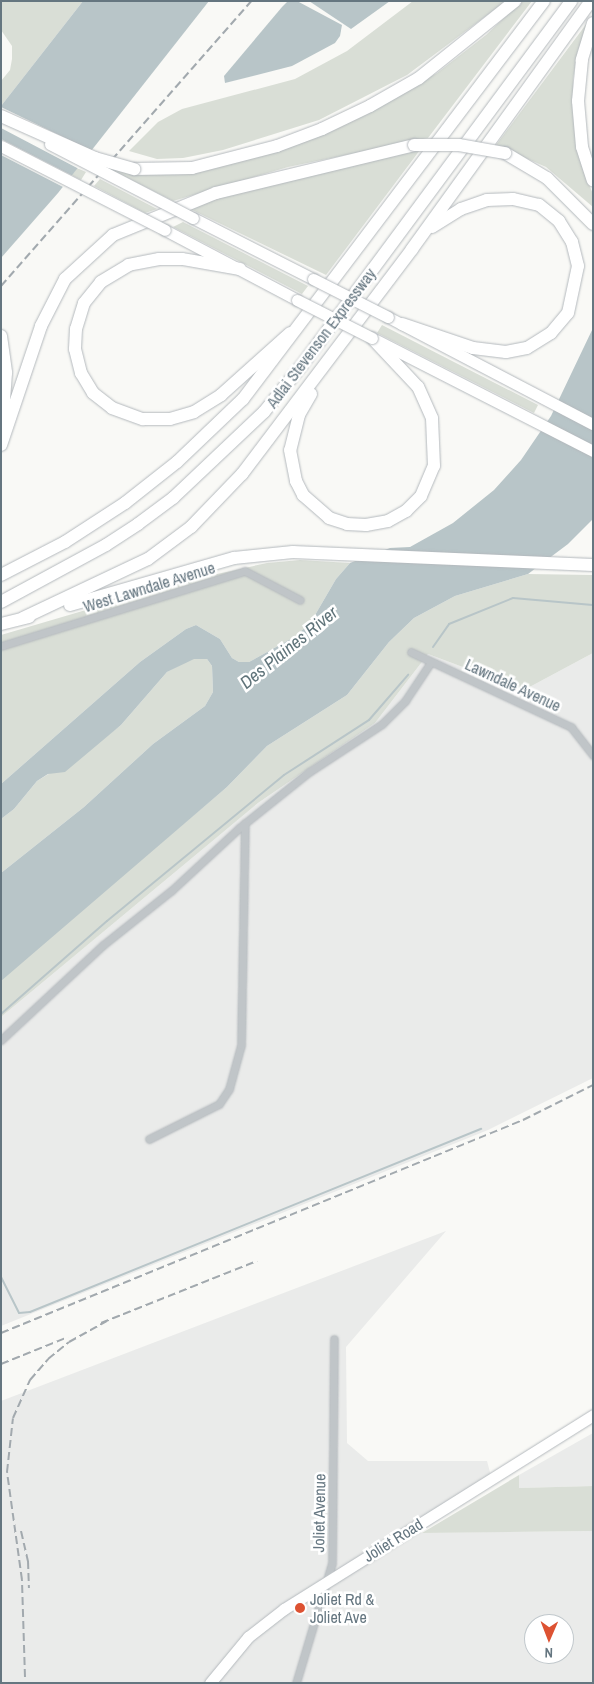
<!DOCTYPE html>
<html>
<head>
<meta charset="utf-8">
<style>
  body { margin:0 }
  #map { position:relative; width:594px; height:1684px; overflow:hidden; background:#f9f9f6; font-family:"Archivo Narrow",sans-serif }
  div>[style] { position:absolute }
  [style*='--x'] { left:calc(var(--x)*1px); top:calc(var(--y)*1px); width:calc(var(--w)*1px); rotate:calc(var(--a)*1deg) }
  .built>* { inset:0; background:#eaebea }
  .green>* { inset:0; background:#d9ded6 }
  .water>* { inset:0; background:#b8c5c8 }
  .pier>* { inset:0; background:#f9f9f6 }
  .stream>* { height:2px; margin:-1px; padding:0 1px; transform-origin:1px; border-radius:1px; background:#b8c5c8 }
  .roads { filter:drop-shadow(0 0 1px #b4b9bd) drop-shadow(0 0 1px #b4b9bd) }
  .minor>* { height:7px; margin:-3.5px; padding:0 3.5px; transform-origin:3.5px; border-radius:3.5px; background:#c0c5c8 }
  .primary>* { height:11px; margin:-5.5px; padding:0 5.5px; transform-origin:5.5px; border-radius:5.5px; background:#fff }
  .motorway>* { height:12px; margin:-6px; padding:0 6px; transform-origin:6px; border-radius:6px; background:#fff }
  .rail>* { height:2px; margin-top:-1px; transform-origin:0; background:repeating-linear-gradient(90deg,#a2a9ae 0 8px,transparent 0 12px) }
  .bridges { filter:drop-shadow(0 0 1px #b4b9bd) drop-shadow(0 0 1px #b4b9bd) }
  .primary-bridge>* { height:11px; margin:-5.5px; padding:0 5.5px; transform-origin:5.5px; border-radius:5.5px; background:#fff }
  .motorway-bridge>* { height:12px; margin:-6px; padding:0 6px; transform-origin:6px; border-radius:6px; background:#fff }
  .dots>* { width:14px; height:14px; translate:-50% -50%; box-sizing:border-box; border:2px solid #fff; border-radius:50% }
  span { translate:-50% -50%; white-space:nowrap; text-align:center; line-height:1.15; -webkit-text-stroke:5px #fff; paint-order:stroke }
  .street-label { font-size:16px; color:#657680 }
  .poi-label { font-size:16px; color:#657680 }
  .left { translate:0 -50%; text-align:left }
  .water-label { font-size:18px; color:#60747a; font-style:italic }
  .frame { position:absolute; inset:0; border:2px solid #657680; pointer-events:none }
  .north { position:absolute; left:524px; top:1614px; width:50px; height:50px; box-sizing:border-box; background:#fff; border:1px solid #c1c8cc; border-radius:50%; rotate:181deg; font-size:14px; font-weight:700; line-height:20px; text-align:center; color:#657680 }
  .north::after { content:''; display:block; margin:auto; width:18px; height:22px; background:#dd5232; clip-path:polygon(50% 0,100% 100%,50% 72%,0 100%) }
</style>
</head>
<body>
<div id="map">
  <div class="built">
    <i style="clip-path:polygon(593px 653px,593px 1078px,488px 1130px,1px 1326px,1px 1017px,258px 803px,375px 723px,428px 654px,524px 690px)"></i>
    <i style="clip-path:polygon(evenodd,446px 1231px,346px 1347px,347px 1443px,368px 1461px,487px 1461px,491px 1476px,402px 1533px,593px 1531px,593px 1683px,1px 1683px,1px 1401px,446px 1231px,534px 1624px,564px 1624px,564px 1654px,534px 1654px,534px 1624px)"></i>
    <i style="clip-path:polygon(593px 1433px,593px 1486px,519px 1488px,519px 1475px)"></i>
  </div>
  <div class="green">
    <i style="clip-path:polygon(1px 1px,83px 1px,1px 106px,1px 81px,10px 70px,12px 59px,12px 46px,1px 30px)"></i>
    <i style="clip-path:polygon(413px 1px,506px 1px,407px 75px,319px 120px,223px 150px,183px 158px,157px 159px,129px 151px,158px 122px,182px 109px,295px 79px,347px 51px)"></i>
    <i style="clip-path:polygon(522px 1px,532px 1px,428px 138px,288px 167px,173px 201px,110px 169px,145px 175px,189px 174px,274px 152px,348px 123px,437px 73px,486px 35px)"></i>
    <i style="clip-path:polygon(593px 15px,578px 50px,573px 79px,573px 111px,583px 170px,593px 194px,593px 207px,546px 167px,496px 145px)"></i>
    <i style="clip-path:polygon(420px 150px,326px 275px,186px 207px,211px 199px)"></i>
    <i style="clip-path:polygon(77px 168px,86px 172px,81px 180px,71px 175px)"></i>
    <i style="clip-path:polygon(100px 179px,157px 209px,145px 213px,94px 186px)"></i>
    <i style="clip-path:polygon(183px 222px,308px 286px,302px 294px,173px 227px)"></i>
    <i style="clip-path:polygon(382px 325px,538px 405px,534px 413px,377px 333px)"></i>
    <i style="clip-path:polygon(300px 560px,350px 563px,336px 579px,311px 622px,296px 636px,249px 662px,239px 662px,232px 658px,220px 639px,196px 625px,186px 629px,140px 662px,1px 784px,1px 635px,181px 582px,267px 563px)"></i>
    <i style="clip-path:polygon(528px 574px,593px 575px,593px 653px,524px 690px,428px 654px,375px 723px,258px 803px,1px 1017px,1px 978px,227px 787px,267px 746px,347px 695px,389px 642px,414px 618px,455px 596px)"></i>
    <i style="clip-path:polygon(194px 658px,207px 659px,212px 666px,213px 692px,205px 706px,153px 744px,84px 807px,1px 873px,1px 819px,14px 809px,37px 781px,93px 747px,121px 725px,167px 672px)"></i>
    <i style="clip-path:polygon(519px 1475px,519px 1488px,593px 1486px,593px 1531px,422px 1533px)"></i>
  </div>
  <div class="water">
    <i style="clip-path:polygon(83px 1px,209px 1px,58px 193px,1px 258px,1px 106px)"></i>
    <i style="clip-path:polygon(297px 1px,342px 25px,340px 36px,335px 43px,292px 66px,225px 83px,224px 76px,282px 7px,287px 2px)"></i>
    <i style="clip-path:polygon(309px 1px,390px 1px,351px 29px)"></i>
    <i style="clip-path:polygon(593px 328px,593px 519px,568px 544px,528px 574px,455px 596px,414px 618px,389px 642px,347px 695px,267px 746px,227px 787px,1px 981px,1px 873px,84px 807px,153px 744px,205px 706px,213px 692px,212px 666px,207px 659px,194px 659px,167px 672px,121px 725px,65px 772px,48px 774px,37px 781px,14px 809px,1px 819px,1px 784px,140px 662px,186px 629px,196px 625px,220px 639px,232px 658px,239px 662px,249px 662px,296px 636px,311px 622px,336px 579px,350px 563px,390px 548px,410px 547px,453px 523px,494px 490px,521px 460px,551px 416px)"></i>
  </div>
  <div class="pier">
    <i style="clip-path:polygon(1px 107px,88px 149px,93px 151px,79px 169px,1px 128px)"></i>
    <i style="clip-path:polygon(1px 139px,73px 176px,65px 188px,1px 155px)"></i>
  </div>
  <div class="stream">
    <i style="--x:433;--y:647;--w:28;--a:-55"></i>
    <i style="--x:449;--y:624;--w:69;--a:-22.1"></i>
    <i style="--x:513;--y:598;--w:80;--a:5"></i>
    <i style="--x:1;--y:1014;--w:141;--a:-41.3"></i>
    <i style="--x:107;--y:921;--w:229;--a:-39.5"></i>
    <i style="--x:284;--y:775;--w:101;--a:-32.9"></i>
    <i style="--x:369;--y:720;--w:60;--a:-49.1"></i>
    <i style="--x:1;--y:1277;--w:40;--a:63.4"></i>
    <i style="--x:19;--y:1313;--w:11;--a:-5"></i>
    <i style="--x:30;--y:1312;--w:487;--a:-22.1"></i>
  </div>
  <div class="roads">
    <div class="minor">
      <i style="--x:1;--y:646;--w:255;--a:-17.1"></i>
      <i style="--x:245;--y:571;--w:62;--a:27.8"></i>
      <i style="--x:411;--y:652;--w:177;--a:25.1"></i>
      <i style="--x:571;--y:727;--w:36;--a:52"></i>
      <i style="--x:1;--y:1040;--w:139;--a:-43"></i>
      <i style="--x:103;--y:945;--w:87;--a:-38.5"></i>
      <i style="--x:171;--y:891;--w:93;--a:-42.8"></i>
      <i style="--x:239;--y:828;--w:90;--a:-38.7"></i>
      <i style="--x:309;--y:772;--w:87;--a:-33.3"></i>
      <i style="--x:382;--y:724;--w:33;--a:-45"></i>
      <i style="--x:405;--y:701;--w:47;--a:-56.3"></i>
      <i style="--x:149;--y:1139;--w:78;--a:-26.6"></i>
      <i style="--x:219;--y:1104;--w:18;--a:-56"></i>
      <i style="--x:229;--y:1089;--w:46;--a:-74.7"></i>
      <i style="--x:241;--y:1045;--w:222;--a:-89"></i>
      <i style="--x:296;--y:1683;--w:125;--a:-73.3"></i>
      <i style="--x:332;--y:1563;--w:224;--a:-89.5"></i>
    </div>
    <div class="primary">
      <i style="--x:193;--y:218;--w:135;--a:26.9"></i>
      <i style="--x:165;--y:230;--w:149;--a:27.9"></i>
      <i style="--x:388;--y:317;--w:231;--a:27.6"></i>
      <i style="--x:376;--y:340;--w:244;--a:27.1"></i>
      <i style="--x:210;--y:1683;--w:60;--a:-50.4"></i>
      <i style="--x:248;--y:1637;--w:46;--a:-37.9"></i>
      <i style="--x:284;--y:1609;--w:365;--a:-32.1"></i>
    </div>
    <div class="motorway">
      <i style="--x:593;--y:23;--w:39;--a:107"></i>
      <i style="--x:582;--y:60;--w:41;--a:95.6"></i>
      <i style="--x:578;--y:101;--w:46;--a:85"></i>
      <i style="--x:582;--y:147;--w:35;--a:72"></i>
      <i style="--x:505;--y:153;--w:49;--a:30.8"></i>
      <i style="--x:547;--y:178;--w:65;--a:45"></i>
      <i style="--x:134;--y:169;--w:58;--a:-1"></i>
      <i style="--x:192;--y:168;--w:88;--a:-14.5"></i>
      <i style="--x:277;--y:146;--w:48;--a:-20.7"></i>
      <i style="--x:322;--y:129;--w:53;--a:-25.6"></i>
      <i style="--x:370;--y:106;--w:56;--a:-29.7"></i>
      <i style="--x:419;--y:78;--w:123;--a:-38.7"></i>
      <i style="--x:240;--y:269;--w:59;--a:-170.2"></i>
      <i style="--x:182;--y:259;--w:23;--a:180"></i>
      <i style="--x:159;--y:259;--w:31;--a:169"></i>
      <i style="--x:129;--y:265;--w:33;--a:149"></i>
      <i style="--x:101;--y:282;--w:27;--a:129"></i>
      <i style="--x:84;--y:303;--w:27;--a:107"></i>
      <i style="--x:76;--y:329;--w:20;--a:93"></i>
      <i style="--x:75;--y:349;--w:25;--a:76"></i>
      <i style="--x:81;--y:373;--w:23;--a:59"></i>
      <i style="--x:93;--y:393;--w:24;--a:38"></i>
      <i style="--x:112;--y:408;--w:33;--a:20"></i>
      <i style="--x:143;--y:419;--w:27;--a:0"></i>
      <i style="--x:170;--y:419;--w:25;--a:-16"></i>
      <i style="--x:194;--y:412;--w:32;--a:-32"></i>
      <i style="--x:221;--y:395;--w:93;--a:-41.9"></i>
      <i style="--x:402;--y:324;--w:75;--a:18.7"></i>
      <i style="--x:473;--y:348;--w:33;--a:7"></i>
      <i style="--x:506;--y:352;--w:21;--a:-11"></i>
      <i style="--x:527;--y:348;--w:28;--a:-32"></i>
      <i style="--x:551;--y:333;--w:26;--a:-50"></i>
      <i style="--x:568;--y:313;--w:48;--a:-78"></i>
      <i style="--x:578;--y:266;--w:25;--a:-104"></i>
      <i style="--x:572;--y:242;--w:25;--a:-122"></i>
      <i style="--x:559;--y:221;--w:26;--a:-141"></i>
      <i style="--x:539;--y:205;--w:27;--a:-167"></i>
      <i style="--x:513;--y:199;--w:26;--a:178"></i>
      <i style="--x:487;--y:200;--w:28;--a:161"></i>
      <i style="--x:461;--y:209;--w:34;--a:148"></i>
      <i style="--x:1;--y:336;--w:37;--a:82"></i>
      <i style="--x:6;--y:373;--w:55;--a:94.2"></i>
      <i style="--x:311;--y:394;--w:24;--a:120"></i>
      <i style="--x:299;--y:415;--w:36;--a:104"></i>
      <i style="--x:290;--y:450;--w:32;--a:79"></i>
      <i style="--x:296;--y:481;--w:16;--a:63"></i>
      <i style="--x:303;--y:495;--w:35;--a:41"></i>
      <i style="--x:329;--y:518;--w:19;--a:18"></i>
      <i style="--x:347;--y:524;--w:19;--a:3"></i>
      <i style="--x:366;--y:525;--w:22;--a:-10"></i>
      <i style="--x:388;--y:521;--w:21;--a:-29"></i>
      <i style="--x:406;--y:511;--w:21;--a:-45"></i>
      <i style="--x:421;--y:496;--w:33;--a:-67"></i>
      <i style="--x:434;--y:466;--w:48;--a:-92.4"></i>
      <i style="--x:432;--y:418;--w:34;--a:-114"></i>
      <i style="--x:418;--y:387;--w:67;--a:-133.2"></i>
      <i style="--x:1;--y:445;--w:126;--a:-71.4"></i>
      <i style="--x:41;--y:326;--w:53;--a:-62.9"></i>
      <i style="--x:65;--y:279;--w:65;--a:-42.5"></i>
      <i style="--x:113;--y:235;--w:111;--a:-22.2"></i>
      <i style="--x:216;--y:193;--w:204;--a:-13.6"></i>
      <i style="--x:1;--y:575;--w:72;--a:-27.3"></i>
      <i style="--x:65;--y:542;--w:72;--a:-33"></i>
      <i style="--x:125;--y:503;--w:66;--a:-38.3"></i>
      <i style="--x:177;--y:462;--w:91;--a:-43.7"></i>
      <i style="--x:243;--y:399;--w:499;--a:-52.9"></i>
      <i style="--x:1;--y:602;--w:119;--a:-28.5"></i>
      <i style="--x:106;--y:545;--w:38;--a:-33"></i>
      <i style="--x:138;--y:524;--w:44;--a:-36.6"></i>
      <i style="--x:173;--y:498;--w:125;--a:-43.4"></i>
      <i style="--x:264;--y:412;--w:60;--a:-51"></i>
      <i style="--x:302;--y:365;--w:453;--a:-53.5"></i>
      <i style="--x:70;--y:605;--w:171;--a:-16"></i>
      <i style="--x:234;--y:558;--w:59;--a:-5.8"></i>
      <i style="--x:293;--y:552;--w:300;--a:2.5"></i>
      <i style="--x:23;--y:618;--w:138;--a:-25.3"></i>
      <i style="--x:148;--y:559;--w:54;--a:-36.7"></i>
      <i style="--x:191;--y:527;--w:74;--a:-46.1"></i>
      <i style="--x:242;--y:474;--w:282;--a:-52.9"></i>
      <i style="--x:412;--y:249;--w:306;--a:-54.2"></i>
      <i style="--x:1;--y:624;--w:29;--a:-14"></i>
    </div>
  </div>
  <div class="rail">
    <i style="--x:1;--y:286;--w:379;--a:-48.7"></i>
    <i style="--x:101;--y:1323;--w:168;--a:-21.7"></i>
    <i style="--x:1;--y:1333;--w:564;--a:-22.2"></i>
    <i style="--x:523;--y:1120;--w:78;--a:-26.6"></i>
    <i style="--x:1;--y:1364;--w:72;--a:-21.9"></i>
    <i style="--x:21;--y:1531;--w:31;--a:77"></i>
    <i style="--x:28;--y:1561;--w:27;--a:88"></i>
    <i style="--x:25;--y:1677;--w:97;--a:-91.8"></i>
    <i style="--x:22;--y:1580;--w:109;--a:-97.9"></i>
    <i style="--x:7;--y:1472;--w:54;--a:-83.7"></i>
    <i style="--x:13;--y:1418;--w:42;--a:-65.9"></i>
    <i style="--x:30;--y:1380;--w:28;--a:-49"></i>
    <i style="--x:48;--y:1359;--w:27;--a:-39"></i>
    <i style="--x:69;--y:1342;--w:43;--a:-28.9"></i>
  </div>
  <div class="bridges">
    <div class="primary-bridge">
      <i style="--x:50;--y:144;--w:161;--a:27.4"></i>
      <i style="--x:1;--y:146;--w:184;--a:27.1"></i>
      <i style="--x:313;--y:279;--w:84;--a:26.9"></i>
      <i style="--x:297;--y:300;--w:84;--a:26.9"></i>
    </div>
    <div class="motorway-bridge">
      <i style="--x:1;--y:116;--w:103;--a:24.1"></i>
      <i style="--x:95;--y:158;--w:41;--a:15.8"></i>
      <i style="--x:414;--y:145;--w:45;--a:0"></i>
      <i style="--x:459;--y:145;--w:47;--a:9.9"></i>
    </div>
  </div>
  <div class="dots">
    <i style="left:300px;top:1608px;background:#dd5232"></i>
  </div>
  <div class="street-label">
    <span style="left:321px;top:338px;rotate:-53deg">Adlai Stevenson Expressway</span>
    <span style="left:149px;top:587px;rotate:-17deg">West Lawndale Avenue</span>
    <span style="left:513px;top:685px;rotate:25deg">Lawndale Avenue</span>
    <span style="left:319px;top:1513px;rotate:-89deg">Joliet Avenue</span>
    <span style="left:393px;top:1540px;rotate:-32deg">Joliet Road</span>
  </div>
  <div class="poi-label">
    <span class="left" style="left:310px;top:1608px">Joliet Rd &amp;<br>Joliet Ave</span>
  </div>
  <div class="water-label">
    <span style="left:289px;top:648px;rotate:-39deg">Des Plaines River</span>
  </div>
  <div class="frame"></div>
  <div class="north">N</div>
</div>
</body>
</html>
